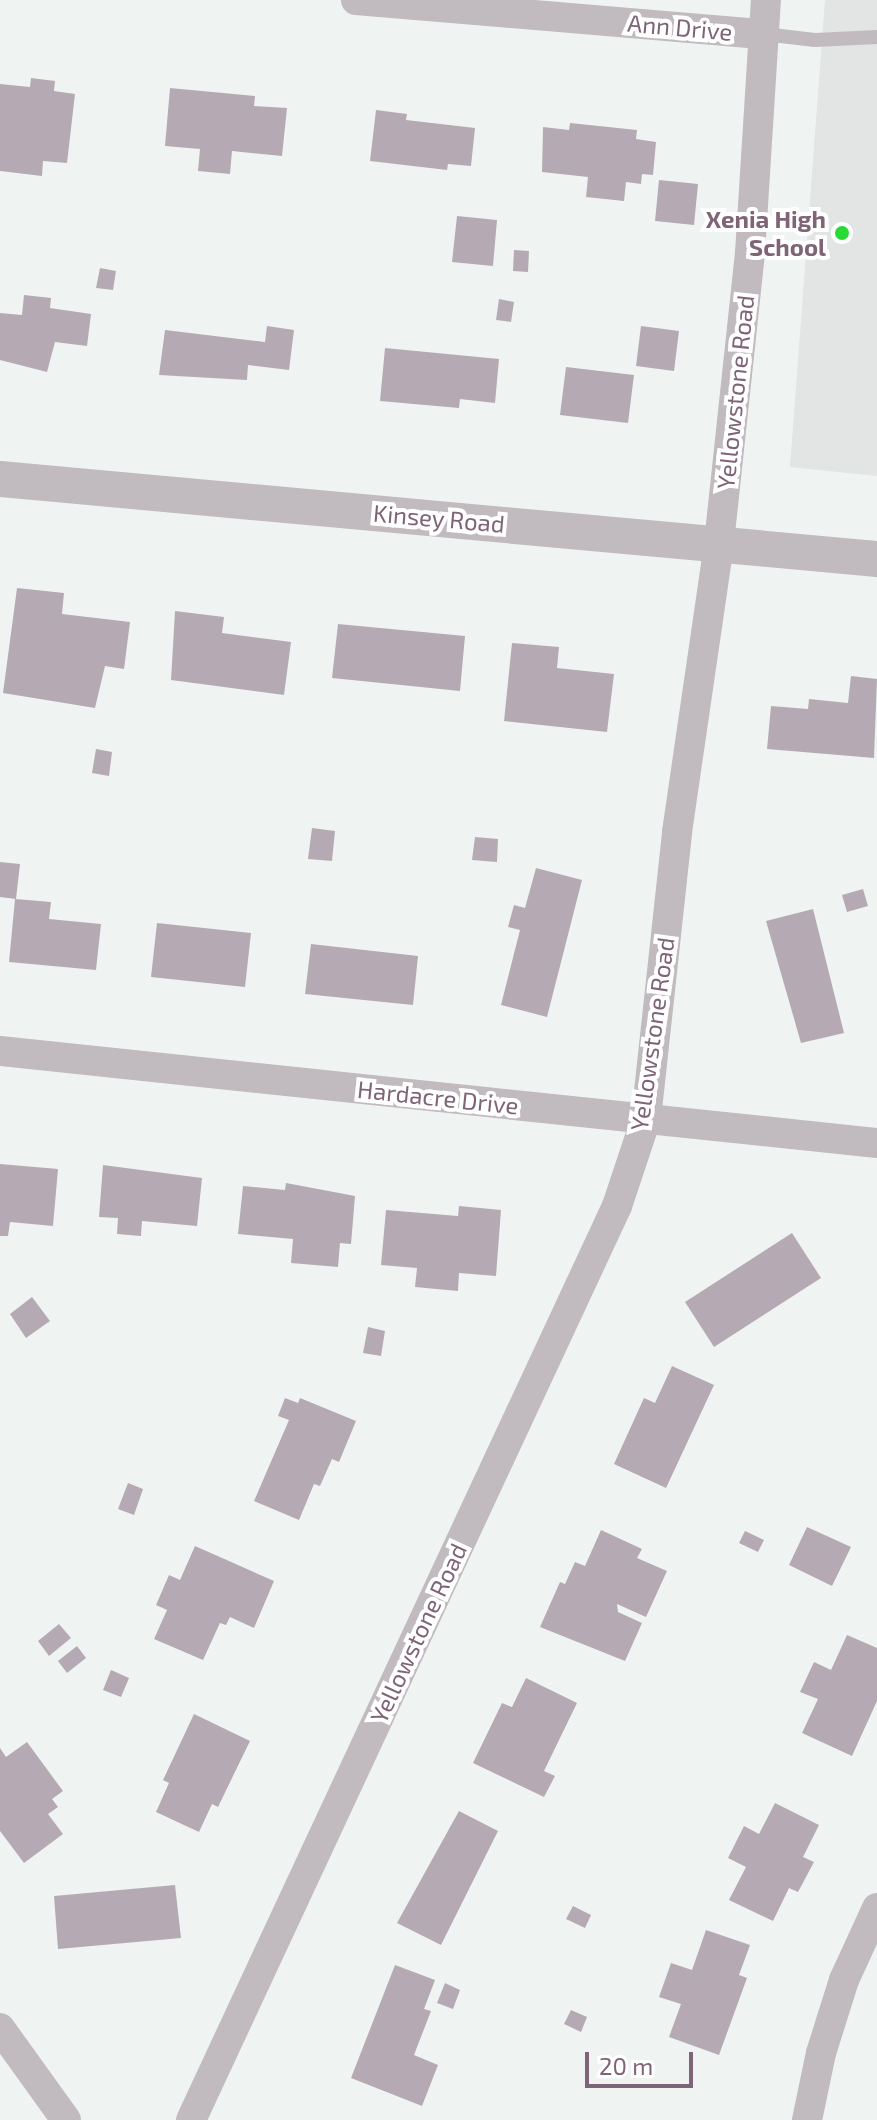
<!DOCTYPE html>
<html>
<head>
<meta charset="utf-8">
<style>
  body { margin:0 }
  #map { position:relative; width:877px; height:2120px; overflow:hidden; background:#eff4f3; font-family:"Exo 2",sans-serif }
  div>[style] { position:absolute }
  [style*='--x'] { left:calc(var(--x)*1px); top:calc(var(--y)*1px); width:calc(var(--w)*1px); rotate:calc(var(--a)*1deg) }
  .built>* { inset:0; background:#e3e4e4 }
  .building>* { inset:0; background:#b5aab3 }
  .service>* { height:14px; margin:-7px; padding:0 7px; transform-origin:7px; border-radius:7px; background:#c1babf }
  .minor>* { height:30px; margin:-15px; padding:0 15px; transform-origin:15px; border-radius:15px; background:#c1babf }
  .tertiary>* { height:36px; margin:-18px; padding:0 18px; transform-origin:18px; border-radius:18px; background:#c1babf }
  .dots>* { width:22px; height:22px; translate:-50% -50%; box-sizing:border-box; border:4px solid #fff; border-radius:50% }
  span { translate:-50% -50%; white-space:nowrap; text-align:center; line-height:1.15; -webkit-text-stroke:8px #fff; paint-order:stroke }
  .street-label { font-size:24px; color:#7f6478 }
  .poi-label { font-size:24px; color:#7f6478; font-weight:700 }
  .right { translate:-100% -50%; text-align:right }
  .scale { position:absolute; left:585px; top:2052px; width:108px; height:36px; box-sizing:border-box; border:4px solid #7f6478; border-top:0; padding-left:10px; font-size:24px; line-height:28px; white-space:nowrap; color:#7f6478; -webkit-text-stroke:6px #fff; paint-order:stroke }
</style>
</head>
<body>
<div id="map">
  <div class="built">
    <i style="clip-path:polygon(825px 0,877px 0,877px 476px,790px 467px)"></i>
  </div>
  <div class="building">
    <i style="clip-path:polygon(31px 78px,55px 81px,54px 91px,75px 94px,67px 163px,43px 161px,42px 176px,0 171px,0 84px,30px 87px)"></i>
    <i style="clip-path:polygon(170px 88px,255px 96px,254px 106px,287px 108px,282px 156px,232px 151px,230px 174px,198px 171px,200px 149px,165px 146px)"></i>
    <i style="clip-path:polygon(376px 110px,407px 114px,406px 120px,475px 128px,471px 166px,448px 164px,447px 170px,370px 161px)"></i>
    <i style="clip-path:polygon(570px 123px,637px 130px,636px 139px,656px 142px,653px 175px,642px 174px,641px 184px,626px 182px,624px 201px,586px 197px,588px 177px,542px 172px,543px 127px,569px 130px)"></i>
    <i style="clip-path:polygon(659px 180px,698px 184px,694px 225px,655px 221px)"></i>
    <i style="clip-path:polygon(457px 216px,497px 220px,493px 266px,452px 262px)"></i>
    <i style="clip-path:polygon(514px 250px,529px 251px,528px 272px,513px 271px)"></i>
    <i style="clip-path:polygon(100px 268px,116px 271px,113px 290px,96px 288px)"></i>
    <i style="clip-path:polygon(24px 295px,51px 298px,50px 308px,91px 314px,87px 346px,55px 342px,47px 372px,0 360px,0 313px,22px 315px)"></i>
    <i style="clip-path:polygon(499px 299px,514px 302px,511px 322px,496px 320px)"></i>
    <i style="clip-path:polygon(267px 326px,294px 330px,289px 370px,248px 365px,247px 380px,159px 375px,165px 330px,265px 342px)"></i>
    <i style="clip-path:polygon(641px 326px,679px 331px,674px 371px,636px 366px)"></i>
    <i style="clip-path:polygon(385px 348px,499px 359px,495px 403px,460px 399px,459px 408px,380px 401px)"></i>
    <i style="clip-path:polygon(566px 367px,634px 375px,628px 423px,560px 415px)"></i>
    <i style="clip-path:polygon(17px 588px,64px 593px,62px 614px,130px 622px,124px 669px,105px 666px,95px 708px,3px 693px)"></i>
    <i style="clip-path:polygon(175px 611px,224px 617px,222px 633px,291px 642px,284px 695px,171px 680px)"></i>
    <i style="clip-path:polygon(338px 624px,465px 636px,460px 691px,332px 678px)"></i>
    <i style="clip-path:polygon(512px 643px,559px 647px,557px 668px,614px 674px,607px 732px,504px 721px)"></i>
    <i style="clip-path:polygon(851px 676px,877px 679px,874px 758px,767px 749px,771px 706px,808px 709px,809px 699px,848px 703px)"></i>
    <i style="clip-path:polygon(96px 749px,112px 752px,109px 776px,92px 773px)"></i>
    <i style="clip-path:polygon(312px 828px,335px 831px,332px 861px,308px 859px)"></i>
    <i style="clip-path:polygon(475px 837px,498px 839px,497px 862px,472px 860px)"></i>
    <i style="clip-path:polygon(0 862px,20px 864px,16px 899px,0 897px)"></i>
    <i style="clip-path:polygon(536px 868px,582px 880px,547px 1017px,501px 1005px,520px 930px,508px 927px,514px 905px,525px 908px)"></i>
    <i style="clip-path:polygon(863px 889px,868px 906px,847px 912px,842px 895px)"></i>
    <i style="clip-path:polygon(15px 899px,51px 902px,49px 919px,101px 924px,96px 970px,9px 962px)"></i>
    <i style="clip-path:polygon(813px 909px,844px 1033px,801px 1043px,766px 921px)"></i>
    <i style="clip-path:polygon(157px 923px,251px 933px,245px 987px,151px 977px)"></i>
    <i style="clip-path:polygon(311px 944px,418px 956px,413px 1005px,305px 994px)"></i>
    <i style="clip-path:polygon(0 1164px,58px 1169px,53px 1226px,10px 1222px,8px 1236px,0 1236px)"></i>
    <i style="clip-path:polygon(103px 1165px,202px 1178px,197px 1226px,142px 1221px,141px 1236px,117px 1234px,118px 1218px,99px 1217px)"></i>
    <i style="clip-path:polygon(286px 1183px,355px 1196px,351px 1244px,340px 1243px,338px 1267px,291px 1263px,293px 1239px,238px 1234px,243px 1186px,285px 1190px)"></i>
    <i style="clip-path:polygon(459px 1206px,501px 1210px,496px 1276px,459px 1273px,458px 1291px,415px 1287px,417px 1268px,381px 1265px,386px 1210px,458px 1216px)"></i>
    <i style="clip-path:polygon(792px 1233px,821px 1278px,714px 1347px,685px 1302px)"></i>
    <i style="clip-path:polygon(32px 1297px,50px 1321px,26px 1338px,10px 1314px)"></i>
    <i style="clip-path:polygon(368px 1327px,385px 1331px,381px 1356px,363px 1353px)"></i>
    <i style="clip-path:polygon(672px 1366px,714px 1385px,666px 1488px,614px 1464px,644px 1398px,655px 1403px)"></i>
    <i style="clip-path:polygon(285px 1398px,298px 1403px,300px 1398px,356px 1421px,339px 1462px,332px 1459px,320px 1486px,314px 1484px,299px 1520px,254px 1501px,289px 1420px,278px 1416px)"></i>
    <i style="clip-path:polygon(128px 1483px,143px 1489px,134px 1515px,118px 1509px)"></i>
    <i style="clip-path:polygon(807px 1527px,851px 1547px,832px 1586px,789px 1565px)"></i>
    <i style="clip-path:polygon(601px 1530px,642px 1549px,637px 1558px,667px 1571px,646px 1617px,617px 1604px,618px 1612px,642px 1623px,625px 1661px,540px 1627px,560px 1582px,565px 1584px,575px 1562px,585px 1566px)"></i>
    <i style="clip-path:polygon(745px 1531px,764px 1540px,758px 1552px,739px 1543px)"></i>
    <i style="clip-path:polygon(195px 1546px,274px 1581px,254px 1628px,230px 1617px,226px 1625px,220px 1623px,203px 1660px,154px 1639px,167px 1610px,156px 1605px,169px 1575px,180px 1580px)"></i>
    <i style="clip-path:polygon(59px 1624px,71px 1638px,49px 1656px,38px 1641px)"></i>
    <i style="clip-path:polygon(847px 1635px,877px 1648px,877px 1701px,852px 1756px,802px 1733px,818px 1699px,800px 1692px,814px 1662px,831px 1670px)"></i>
    <i style="clip-path:polygon(77px 1646px,86px 1658px,67px 1673px,58px 1661px)"></i>
    <i style="clip-path:polygon(111px 1670px,129px 1678px,121px 1697px,103px 1690px)"></i>
    <i style="clip-path:polygon(526px 1678px,577px 1703px,544px 1771px,555px 1776px,544px 1797px,473px 1763px,502px 1703px,512px 1707px)"></i>
    <i style="clip-path:polygon(194px 1714px,250px 1741px,218px 1807px,212px 1804px,199px 1832px,156px 1812px,169px 1783px,163px 1780px)"></i>
    <i style="clip-path:polygon(27px 1742px,63px 1791px,52px 1799px,58px 1807px,48px 1814px,63px 1834px,24px 1863px,0 1831px,0 1748px,6px 1757px)"></i>
    <i style="clip-path:polygon(775px 1803px,819px 1825px,803px 1857px,814px 1862px,798px 1892px,789px 1888px,773px 1921px,729px 1900px,746px 1867px,728px 1858px,744px 1826px,759px 1834px)"></i>
    <i style="clip-path:polygon(459px 1811px,498px 1831px,441px 1945px,397px 1923px)"></i>
    <i style="clip-path:polygon(175px 1885px,181px 1938px,58px 1949px,54px 1896px)"></i>
    <i style="clip-path:polygon(573px 1906px,591px 1915px,585px 1928px,566px 1919px)"></i>
    <i style="clip-path:polygon(706px 1930px,750px 1945px,739px 1975px,747px 1978px,719px 2055px,669px 2037px,681px 2004px,659px 1997px,671px 1963px,692px 1970px)"></i>
    <i style="clip-path:polygon(395px 1965px,435px 1980px,424px 2009px,431px 2011px,414px 2055px,438px 2065px,422px 2106px,351px 2078px)"></i>
    <i style="clip-path:polygon(445px 1983px,460px 1990px,453px 2009px,437px 2003px)"></i>
    <i style="clip-path:polygon(571px 2010px,587px 2017px,581px 2032px,564px 2024px)"></i>
  </div>
  <div class="service">
    <i style="--x:764;--y:34;--w:51;--a:6.7"></i>
    <i style="--x:815;--y:40;--w:62;--a:-2.8"></i>
  </div>
  <div class="minor">
    <i style="--x:356;--y:0;--w:409;--a:4.8"></i>
    <i style="--x:0;--y:1051;--w:882;--a:5.99"></i>
    <i style="--x:0;--y:2028;--w:113;--a:54.3"></i>
    <i style="--x:191;--y:2120;--w:1008;--a:-65.01"></i>
    <i style="--x:617;--y:1206;--w:92;--a:-71.6"></i>
    <i style="--x:646;--y:1119;--w:289;--a:-83.8"></i>
    <i style="--x:677;--y:832;--w:292;--a:-81.7"></i>
    <i style="--x:719;--y:543;--w:292;--a:-83.9"></i>
    <i style="--x:750;--y:253;--w:254;--a:-86.4"></i>
    <i style="--x:807;--y:2120;--w:68;--a:-78.2"></i>
    <i style="--x:821;--y:2053;--w:77;--a:-72.5"></i>
    <i style="--x:844;--y:1980;--w:79;--a:-65.4"></i>
  </div>
  <div class="tertiary">
    <i style="--x:0;--y:479;--w:881;--a:5.21"></i>
  </div>
  <div class="dots">
    <i style="left:842px;top:233px;background:#28db34"></i>
  </div>
  <div class="street-label">
    <span style="left:680px;top:27px;rotate:5deg">Ann Drive</span>
    <span style="left:735px;top:392px;rotate:-84deg">Yellowstone Road</span>
    <span style="left:439px;top:518px;rotate:5deg">Kinsey Road</span>
    <span style="left:652px;top:1034px;rotate:-82deg">Yellowstone Road</span>
    <span style="left:438px;top:1097px;rotate:6deg">Hardacre Drive</span>
    <span style="left:418px;top:1633px;rotate:-65deg">Yellowstone Road</span>
  </div>
  <div class="poi-label">
    <span class="right" style="left:826px;top:233px">Xenia High<br>School</span>
  </div>
  <div class="scale">20 m</div>
</div>
</body>
</html>
